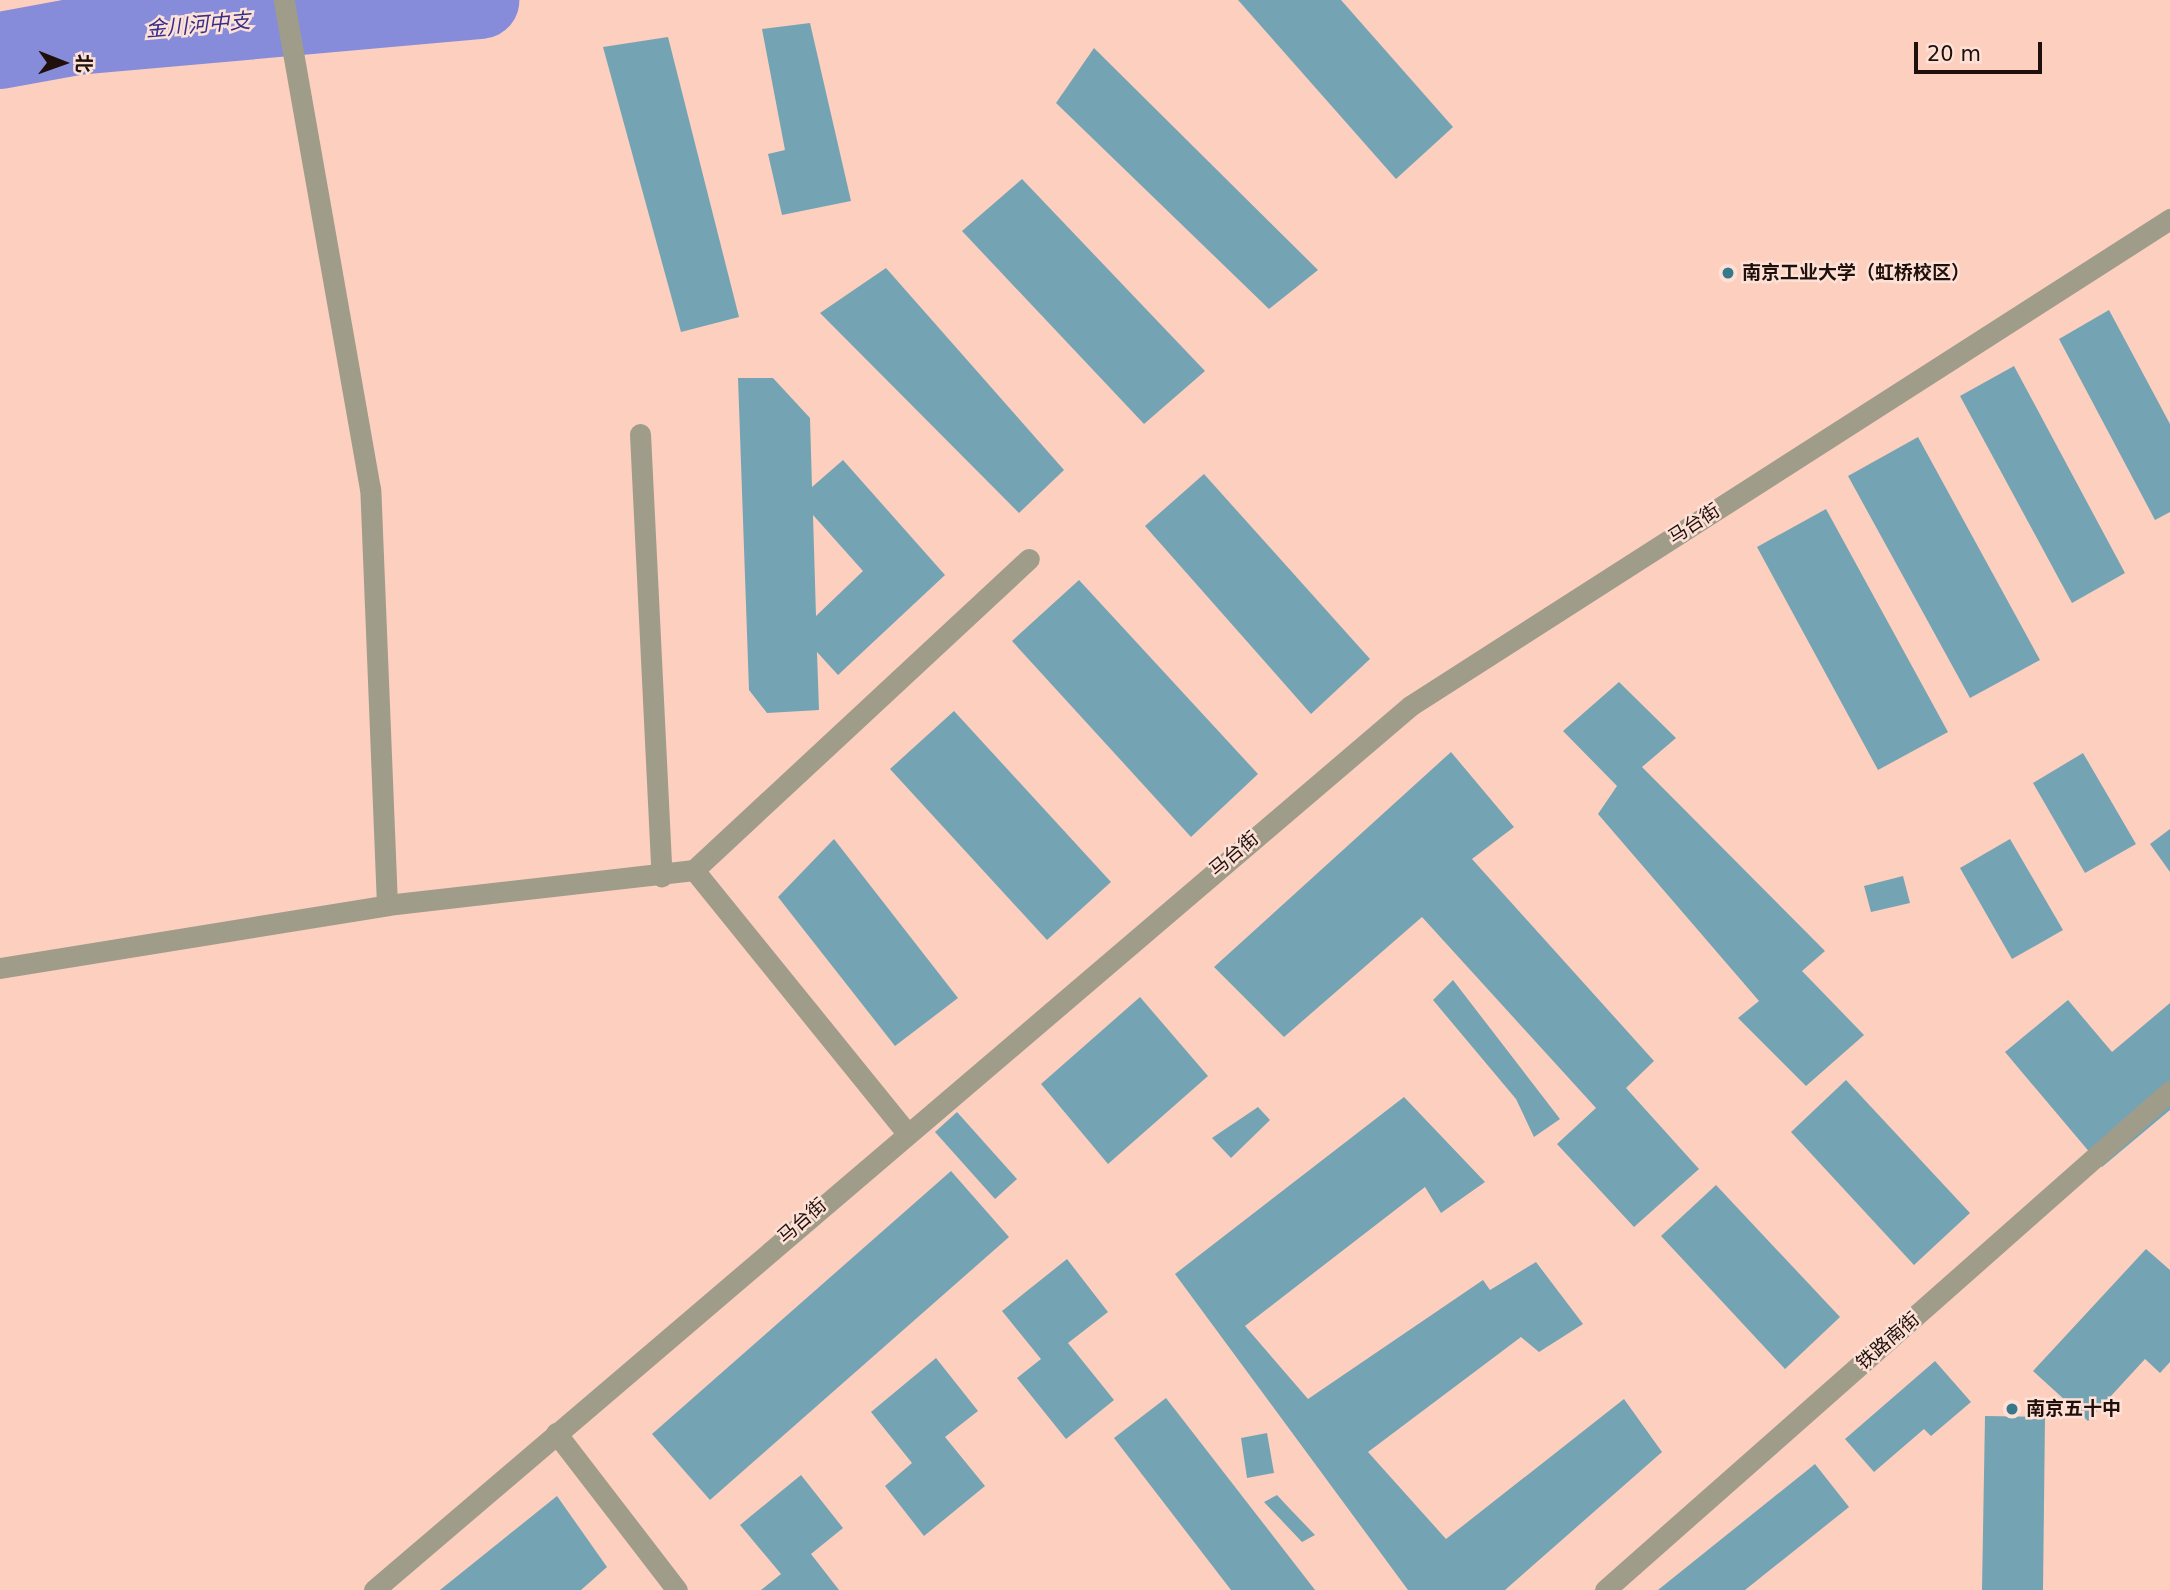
<!DOCTYPE html>
<html>
<head>
<meta charset="utf-8">
<style>
  body { margin:0 }
  #map { position:relative; width:2170px; height:1590px; overflow:hidden; background:#fdcfbf; font-family:"DejaVu Sans","Noto Sans SC",sans-serif }
  div>[style] { position:absolute }
  [style*='--x'] { left:calc(var(--x)*1px); top:calc(var(--y)*1px); width:calc(var(--w)*1px); rotate:calc(var(--a)*1deg) }
  .river>* { height:77px; margin:-38.5px; padding:0 38.5px; transform-origin:38.5px; border-radius:38.5px; background:#868cda }
  .building>* { inset:0; background:#74a4b4 }
  .minor>* { height:21px; margin:-10.5px; padding:0 10.5px; transform-origin:10.5px; border-radius:10.5px; background:#9f9c8a }
  .dots>* { width:19px; height:19px; translate:-50% -50%; box-sizing:border-box; border:4px solid #fde1d7; border-radius:50% }
  span { translate:-50% -50%; white-space:nowrap; text-align:center; line-height:1.15; -webkit-text-stroke:5px #fde1d7; paint-order:stroke }
  .poi-label { font-size:19px; color:#20100b; font-weight:700 }
  .left { translate:0 -50%; text-align:left }
  .street-label { font-size:19px; color:#20100b }
  .water-label { font-size:21px; color:#362f8a; font-style:italic }
  .north { position:absolute; left:28px; top:28px; width:70px; height:70px; -webkit-text-stroke:5px #fde1d7; paint-order:stroke; rotate:91deg; font-size:19px; font-weight:700; line-height:28px; text-align:center; color:#20100b }
  .north::after { content:''; display:block; margin:auto; width:24px; height:32px; background:#20100b; clip-path:polygon(50% 0,100% 100%,50% 72%,0 100%) }
  .scale { position:absolute; left:1914px; top:42px; width:128px; height:32px; box-sizing:border-box; border:4px solid #20100b; border-top:0; padding-left:9px; font-size:21px; line-height:24px; white-space:nowrap; color:#20100b; -webkit-text-stroke:5px #fde1d7; paint-order:stroke }
</style>
</head>
<body>
<div id="map">
  <div class="river">
    <i style="--x:0;--y:50;--w:77;--a:-10.4"></i>
    <i style="--x:76;--y:36;--w:406;--a:-5.1"></i>
  </div>
  <div class="building">
    <i style="clip-path:polygon(1238px 0,1341px 0,1453px 127px,1396px 179px)"></i>
    <i style="clip-path:polygon(810px 23px,851px 201px,782px 215px,768px 154px,785px 150px,762px 29px)"></i>
    <i style="clip-path:polygon(668px 37px,739px 317px,681px 332px,603px 47px)"></i>
    <i style="clip-path:polygon(1094px 48px,1318px 270px,1269px 309px,1056px 103px)"></i>
    <i style="clip-path:polygon(1022px 179px,1205px 371px,1144px 424px,962px 231px)"></i>
    <i style="clip-path:polygon(886px 268px,1064px 470px,1019px 513px,820px 313px)"></i>
    <i style="clip-path:polygon(2109px 310px,2170px 424px,2170px 512px,2155px 520px,2059px 339px)"></i>
    <i style="clip-path:polygon(2014px 366px,2125px 573px,2072px 603px,1960px 396px)"></i>
    <i style="clip-path:polygon(evenodd,738px 378px,773px 378px,810px 418px,812px 487px,843px 460px,945px 575px,838px 675px,817px 652px,819px 710px,767px 713px,749px 690px,738px 378px,813px 515px,863px 571px,816px 616px,813px 515px)"></i>
    <i style="clip-path:polygon(1918px 437px,2040px 660px,1970px 698px,1848px 476px)"></i>
    <i style="clip-path:polygon(1204px 474px,1370px 659px,1311px 714px,1145px 526px)"></i>
    <i style="clip-path:polygon(1826px 509px,1948px 732px,1878px 770px,1757px 547px)"></i>
    <i style="clip-path:polygon(1079px 580px,1258px 774px,1191px 837px,1012px 641px)"></i>
    <i style="clip-path:polygon(1619px 682px,1676px 738px,1642px 767px,1825px 951px,1802px 971px,1864px 1035px,1806px 1086px,1738px 1018px,1759px 1001px,1598px 814px,1617px 786px,1563px 731px)"></i>
    <i style="clip-path:polygon(954px 711px,1111px 882px,1047px 940px,890px 769px)"></i>
    <i style="clip-path:polygon(1451px 752px,1514px 827px,1472px 859px,1654px 1061px,1626px 1088px,1699px 1169px,1634px 1227px,1557px 1144px,1596px 1108px,1422px 917px,1284px 1037px,1214px 967px)"></i>
    <i style="clip-path:polygon(2083px 753px,2136px 844px,2085px 873px,2033px 783px)"></i>
    <i style="clip-path:polygon(2170px 829px,2170px 872px,2150px 844px)"></i>
    <i style="clip-path:polygon(834px 839px,958px 998px,895px 1046px,778px 897px)"></i>
    <i style="clip-path:polygon(2010px 839px,2063px 930px,2012px 959px,1960px 868px)"></i>
    <i style="clip-path:polygon(1903px 876px,1910px 903px,1871px 912px,1864px 886px)"></i>
    <i style="clip-path:polygon(1453px 980px,1560px 1119px,1534px 1137px,1516px 1099px,1433px 1000px)"></i>
    <i style="clip-path:polygon(1140px 997px,1208px 1076px,1108px 1164px,1041px 1084px)"></i>
    <i style="clip-path:polygon(2068px 1000px,2112px 1052px,2170px 1003px,2170px 1110px,2102px 1167px,2005px 1052px)"></i>
    <i style="clip-path:polygon(1846px 1080px,1970px 1213px,1914px 1265px,1791px 1132px)"></i>
    <i style="clip-path:polygon(1404px 1097px,1485px 1182px,1441px 1213px,1425px 1187px,1245px 1326px,1308px 1399px,1483px 1280px,1490px 1290px,1536px 1262px,1583px 1324px,1539px 1352px,1521px 1337px,1368px 1452px,1446px 1539px,1624px 1399px,1662px 1452px,1505px 1590px,1408px 1590px,1175px 1274px)"></i>
    <i style="clip-path:polygon(1258px 1107px,1270px 1120px,1231px 1158px,1212px 1138px)"></i>
    <i style="clip-path:polygon(957px 1112px,1017px 1179px,995px 1199px,935px 1132px)"></i>
    <i style="clip-path:polygon(951px 1171px,1009px 1237px,710px 1500px,652px 1434px)"></i>
    <i style="clip-path:polygon(1716px 1185px,1840px 1317px,1785px 1369px,1661px 1236px)"></i>
    <i style="clip-path:polygon(2146px 1249px,2170px 1270px,2170px 1362px,2160px 1373px,2145px 1359px,2088px 1421px,2033px 1371px)"></i>
    <i style="clip-path:polygon(1067px 1259px,1108px 1312px,1068px 1343px,1114px 1400px,1066px 1439px,1017px 1378px,1041px 1359px,1002px 1311px)"></i>
    <i style="clip-path:polygon(936px 1358px,978px 1411px,945px 1437px,985px 1486px,924px 1536px,885px 1486px,912px 1463px,871px 1412px)"></i>
    <i style="clip-path:polygon(1935px 1361px,1971px 1402px,1931px 1436px,1924px 1429px,1874px 1472px,1845px 1439px)"></i>
    <i style="clip-path:polygon(1166px 1398px,1315px 1590px,1231px 1590px,1114px 1438px)"></i>
    <i style="clip-path:polygon(1985px 1416px,2045px 1417px,2043px 1590px,1982px 1590px)"></i>
    <i style="clip-path:polygon(1267px 1433px,1274px 1473px,1247px 1478px,1241px 1438px)"></i>
    <i style="clip-path:polygon(1815px 1464px,1849px 1507px,1745px 1590px,1658px 1590px)"></i>
    <i style="clip-path:polygon(801px 1475px,843px 1528px,811px 1554px,839px 1590px,761px 1590px,781px 1574px,740px 1525px)"></i>
    <i style="clip-path:polygon(1277px 1495px,1290px 1509px,1315px 1535px,1302px 1542px,1264px 1502px)"></i>
    <i style="clip-path:polygon(557px 1496px,607px 1567px,581px 1590px,440px 1590px)"></i>
  </div>
  <div class="minor">
    <i style="--x:640;--y:434;--w:443;--a:87.2"></i>
    <i style="--x:694;--y:870;--w:457;--a:-42.9"></i>
    <i style="--x:387;--y:905;--w:309;--a:-6.5"></i>
    <i style="--x:694;--y:870;--w:336;--a:51"></i>
    <i style="--x:0;--y:968;--w:392;--a:-9.2"></i>
    <i style="--x:387;--y:905;--w:416;--a:-92.3"></i>
    <i style="--x:370;--y:489;--w:497;--a:-100"></i>
    <i style="--x:556;--y:1433;--w:198;--a:52.4"></i>
    <i style="--x:374;--y:1590;--w:1362;--a:-40.47"></i>
    <i style="--x:1410;--y:706;--w:903;--a:-32.65"></i>
    <i style="--x:1605;--y:1590;--w:754;--a:-41.45"></i>
  </div>
  <div class="dots">
    <i style="left:1728px;top:273px;background:#37788b"></i>
    <i style="left:2012px;top:1409px;background:#37788b"></i>
  </div>
  <div class="poi-label">
    <span class="left" style="left:1742px;top:273px">南京工业大学（虹桥校区）</span>
    <span class="left" style="left:2026px;top:1409px">南京五十中</span>
  </div>
  <div class="street-label">
    <span style="left:1694px;top:524px;rotate:-33deg">马台街</span>
    <span style="left:1234px;top:854px;rotate:-40deg">马台街</span>
    <span style="left:802px;top:1221px;rotate:-41deg">马台街</span>
    <span style="left:1888px;top:1341px;rotate:-41deg">铁路南街</span>
  </div>
  <div class="water-label">
    <span style="left:198px;top:25px;rotate:-5deg">金川河中支</span>
  </div>
  <div class="north">北</div>
  <div class="scale">20 m</div>
</div>
</body>
</html>
